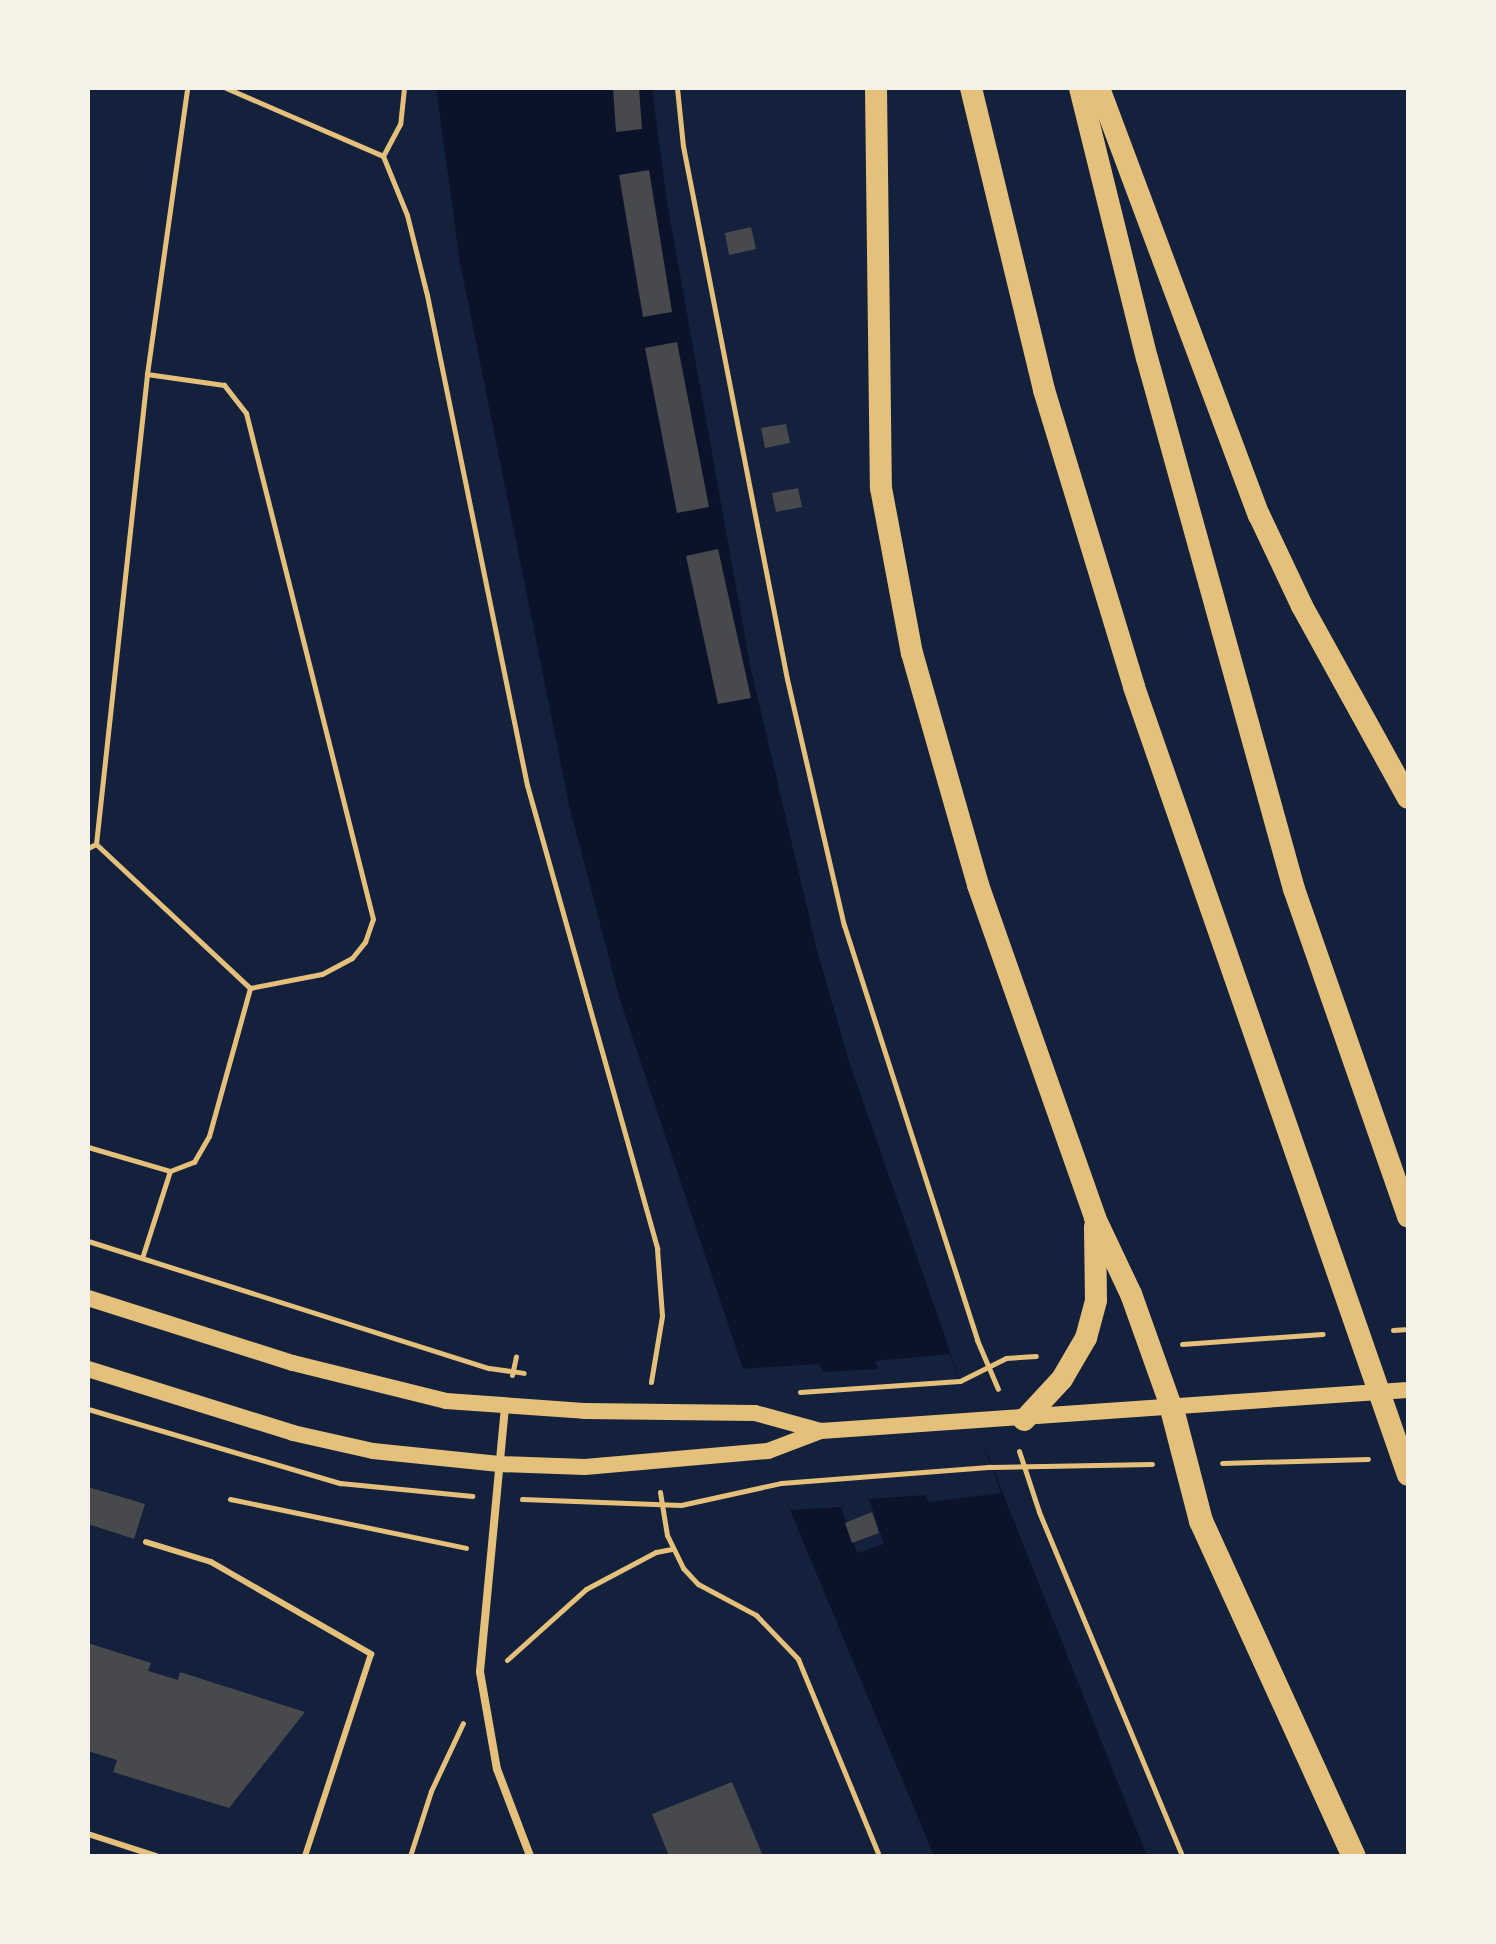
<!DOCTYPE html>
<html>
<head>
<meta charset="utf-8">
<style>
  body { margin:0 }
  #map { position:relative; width:1496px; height:1944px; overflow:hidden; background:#14213d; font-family:Karla,sans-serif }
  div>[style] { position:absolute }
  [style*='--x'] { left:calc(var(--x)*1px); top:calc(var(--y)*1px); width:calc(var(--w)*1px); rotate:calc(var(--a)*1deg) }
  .water>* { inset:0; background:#0b132b }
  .pier>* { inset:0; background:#14213d }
  .building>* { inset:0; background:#48494c }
  .path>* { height:5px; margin:-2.5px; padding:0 2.5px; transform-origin:2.5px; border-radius:2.5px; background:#e5c07b }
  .service>* { height:6px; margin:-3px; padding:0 3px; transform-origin:3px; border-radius:3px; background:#e5c07b }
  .minor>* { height:8px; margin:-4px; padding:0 4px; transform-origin:4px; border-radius:4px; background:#e5c07b }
  .secondary>* { height:16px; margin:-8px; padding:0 8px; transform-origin:8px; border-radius:8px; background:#e5c07b }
  .trunk>* { height:22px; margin:-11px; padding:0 11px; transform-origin:11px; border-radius:11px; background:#e5c07b }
  .motorway>* { height:24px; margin:-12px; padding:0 12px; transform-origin:12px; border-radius:12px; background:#e5c07b }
  span { translate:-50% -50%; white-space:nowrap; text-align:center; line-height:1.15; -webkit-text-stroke:6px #f6f1e7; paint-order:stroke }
  .frame { position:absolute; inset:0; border:90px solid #f6f1e7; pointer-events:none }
</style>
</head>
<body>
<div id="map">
  <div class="water">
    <i style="clip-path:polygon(436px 88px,652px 88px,667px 202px,750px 665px,817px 950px,849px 1061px,975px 1423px,1147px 1856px,934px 1856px,790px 1510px,620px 1000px,570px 809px,460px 263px)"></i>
  </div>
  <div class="pier">
    <i style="clip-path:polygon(950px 1354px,1001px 1493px,928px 1502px,925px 1495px,869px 1499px,884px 1544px,857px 1553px,841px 1507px,790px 1510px,739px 1369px,819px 1364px,823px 1372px,878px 1369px,875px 1361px)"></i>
  </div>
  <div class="building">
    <i style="clip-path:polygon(613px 88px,639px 88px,642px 129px,616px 132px)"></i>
    <i style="clip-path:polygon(649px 170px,672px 312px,643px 317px,619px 175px)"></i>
    <i style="clip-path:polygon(751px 227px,756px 249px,729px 255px,725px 233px)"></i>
    <i style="clip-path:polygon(677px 342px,709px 507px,677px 513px,645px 348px)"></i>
    <i style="clip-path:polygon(786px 424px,790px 443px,765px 448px,761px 428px)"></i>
    <i style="clip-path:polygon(798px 488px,802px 507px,776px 512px,772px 493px)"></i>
    <i style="clip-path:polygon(718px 549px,751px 698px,718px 704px,686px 556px)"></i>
    <i style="clip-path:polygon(88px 1487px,145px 1504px,134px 1539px,88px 1524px)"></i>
    <i style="clip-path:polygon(872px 1512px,879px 1533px,852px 1543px,845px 1523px)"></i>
    <i style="clip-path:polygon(88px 1643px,151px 1663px,148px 1671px,178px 1680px,180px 1672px,305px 1712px,229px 1808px,113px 1772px,117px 1760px,88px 1751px)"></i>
    <i style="clip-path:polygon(732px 1782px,763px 1856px,669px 1856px,652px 1814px)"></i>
  </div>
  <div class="path">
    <i style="--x:226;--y:88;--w:171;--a:23.4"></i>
    <i style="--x:404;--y:88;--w:36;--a:96"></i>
    <i style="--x:400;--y:124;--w:36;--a:118"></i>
    <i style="--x:383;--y:156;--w:64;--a:67.9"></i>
    <i style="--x:407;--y:215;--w:82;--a:76"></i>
    <i style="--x:427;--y:295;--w:500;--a:78.47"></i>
    <i style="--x:527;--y:785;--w:482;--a:74.3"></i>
    <i style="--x:657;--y:1249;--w:67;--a:85.7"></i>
    <i style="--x:662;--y:1316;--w:67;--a:99.5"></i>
    <i style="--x:677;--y:88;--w:58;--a:84.1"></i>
    <i style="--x:683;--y:146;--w:543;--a:78.96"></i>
    <i style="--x:787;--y:679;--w:253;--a:77"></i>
    <i style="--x:844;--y:925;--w:436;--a:72.2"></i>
    <i style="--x:977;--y:1340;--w:53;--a:66.8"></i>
    <i style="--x:96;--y:844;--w:211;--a:43.1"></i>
    <i style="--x:88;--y:848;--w:9;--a:-27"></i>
    <i style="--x:96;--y:844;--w:473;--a:-83.8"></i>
    <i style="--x:147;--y:374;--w:289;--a:-82"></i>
    <i style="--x:88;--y:1147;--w:85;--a:16.3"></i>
    <i style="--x:170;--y:1171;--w:26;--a:-21"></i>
    <i style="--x:194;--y:1162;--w:30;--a:-60"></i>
    <i style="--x:209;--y:1136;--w:154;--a:-74.5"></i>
    <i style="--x:250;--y:988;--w:73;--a:-11"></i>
    <i style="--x:322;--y:974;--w:34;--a:-28"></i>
    <i style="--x:352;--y:958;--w:21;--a:-51"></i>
    <i style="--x:365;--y:942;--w:24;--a:-71"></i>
    <i style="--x:373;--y:919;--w:522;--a:-104.09"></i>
    <i style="--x:246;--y:413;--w:36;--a:-128"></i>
    <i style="--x:224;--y:385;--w:78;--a:-171.9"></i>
    <i style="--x:88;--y:1241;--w:421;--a:17.6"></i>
    <i style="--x:489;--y:1368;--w:35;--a:8"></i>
    <i style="--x:142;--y:1258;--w:91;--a:-72.2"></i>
    <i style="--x:1393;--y:1330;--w:15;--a:-4"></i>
    <i style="--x:1182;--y:1344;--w:141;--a:-4.1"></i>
    <i style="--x:512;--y:1375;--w:19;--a:-78"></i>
    <i style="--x:800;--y:1392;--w:160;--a:-3.9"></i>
    <i style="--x:960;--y:1381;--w:51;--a:-26.6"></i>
    <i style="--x:1006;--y:1358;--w:30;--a:-4"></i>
    <i style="--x:88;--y:1409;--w:263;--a:16.4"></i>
    <i style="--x:340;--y:1483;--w:133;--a:5.6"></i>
    <i style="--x:1019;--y:1451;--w:64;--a:71.8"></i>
    <i style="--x:1039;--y:1512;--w:373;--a:67.4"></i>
    <i style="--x:1222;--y:1463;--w:146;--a:-1.6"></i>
    <i style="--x:660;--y:1492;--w:44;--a:80.8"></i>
    <i style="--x:667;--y:1535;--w:37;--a:64"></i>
    <i style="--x:683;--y:1568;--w:22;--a:47"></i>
    <i style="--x:698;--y:1584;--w:66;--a:28.1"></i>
    <i style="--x:756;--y:1615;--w:61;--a:46.3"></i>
    <i style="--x:798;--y:1659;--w:213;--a:67.6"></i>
    <i style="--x:230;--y:1499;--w:241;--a:11.7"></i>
    <i style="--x:522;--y:1499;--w:159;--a:2.2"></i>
    <i style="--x:681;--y:1505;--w:102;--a:-12.4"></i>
    <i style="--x:781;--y:1483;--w:211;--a:-4.4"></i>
    <i style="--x:991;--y:1467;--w:161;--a:-1.1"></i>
    <i style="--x:507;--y:1660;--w:106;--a:-41.9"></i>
    <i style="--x:586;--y:1589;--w:79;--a:-27.9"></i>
    <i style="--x:656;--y:1552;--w:16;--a:-11"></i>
    <i style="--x:410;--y:1856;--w:68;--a:-72.1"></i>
    <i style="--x:431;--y:1791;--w:75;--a:-64.8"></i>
  </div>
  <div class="service">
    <i style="--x:146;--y:1542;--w:68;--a:17.1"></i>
    <i style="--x:211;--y:1562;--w:185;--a:29.9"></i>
    <i style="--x:371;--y:1654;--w:213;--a:108.1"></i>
    <i style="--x:88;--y:1834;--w:71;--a:17.9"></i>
  </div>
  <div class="minor">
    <i style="--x:505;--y:1407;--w:266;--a:95.4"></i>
    <i style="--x:480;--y:1672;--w:98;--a:80.1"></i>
    <i style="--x:497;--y:1769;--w:93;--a:69.2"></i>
  </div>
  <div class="secondary">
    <i style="--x:88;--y:1298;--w:215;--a:17.6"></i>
    <i style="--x:293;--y:1363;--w:158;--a:13.9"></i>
    <i style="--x:446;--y:1401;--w:138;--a:4.1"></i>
    <i style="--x:584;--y:1411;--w:171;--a:0.7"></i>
    <i style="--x:755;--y:1413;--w:68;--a:15.3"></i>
    <i style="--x:88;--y:1369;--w:215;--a:17.3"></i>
    <i style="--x:293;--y:1433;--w:82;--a:12.7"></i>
    <i style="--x:373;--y:1451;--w:127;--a:5.9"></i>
    <i style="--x:499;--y:1464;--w:86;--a:2"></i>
    <i style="--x:585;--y:1467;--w:184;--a:-5"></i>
    <i style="--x:768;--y:1451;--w:57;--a:-20.7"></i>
    <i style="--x:821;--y:1431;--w:588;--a:-4"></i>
  </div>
  <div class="trunk">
    <i style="--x:876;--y:88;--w:400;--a:89.3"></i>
    <i style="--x:881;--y:488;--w:168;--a:79.4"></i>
    <i style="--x:912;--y:653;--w:241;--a:74.1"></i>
    <i style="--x:978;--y:885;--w:353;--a:70.6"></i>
    <i style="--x:1095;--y:1218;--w:84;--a:64.7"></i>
    <i style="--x:1131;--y:1294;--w:122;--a:70.4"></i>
    <i style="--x:971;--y:88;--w:311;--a:76.4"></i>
    <i style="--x:1044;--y:390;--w:310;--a:73.1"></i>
    <i style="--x:1134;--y:687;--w:834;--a:70.83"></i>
    <i style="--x:1080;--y:88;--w:278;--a:76.1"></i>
    <i style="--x:1147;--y:358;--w:551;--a:74.53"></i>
    <i style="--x:1294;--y:889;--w:347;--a:70.8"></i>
    <i style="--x:1099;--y:88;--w:456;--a:69.5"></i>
    <i style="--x:1259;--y:515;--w:101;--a:64.7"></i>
    <i style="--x:1302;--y:606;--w:219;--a:61.1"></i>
    <i style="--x:1024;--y:1420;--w:56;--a:-47.2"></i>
    <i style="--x:1062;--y:1379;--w:48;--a:-59.7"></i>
    <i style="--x:1086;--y:1338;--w:39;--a:-75"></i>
    <i style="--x:1096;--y:1300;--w:73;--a:-90.8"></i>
  </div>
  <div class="motorway">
    <i style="--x:1172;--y:1409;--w:116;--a:75.5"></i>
    <i style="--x:1201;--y:1521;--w:368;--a:65.5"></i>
  </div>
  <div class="frame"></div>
</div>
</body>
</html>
